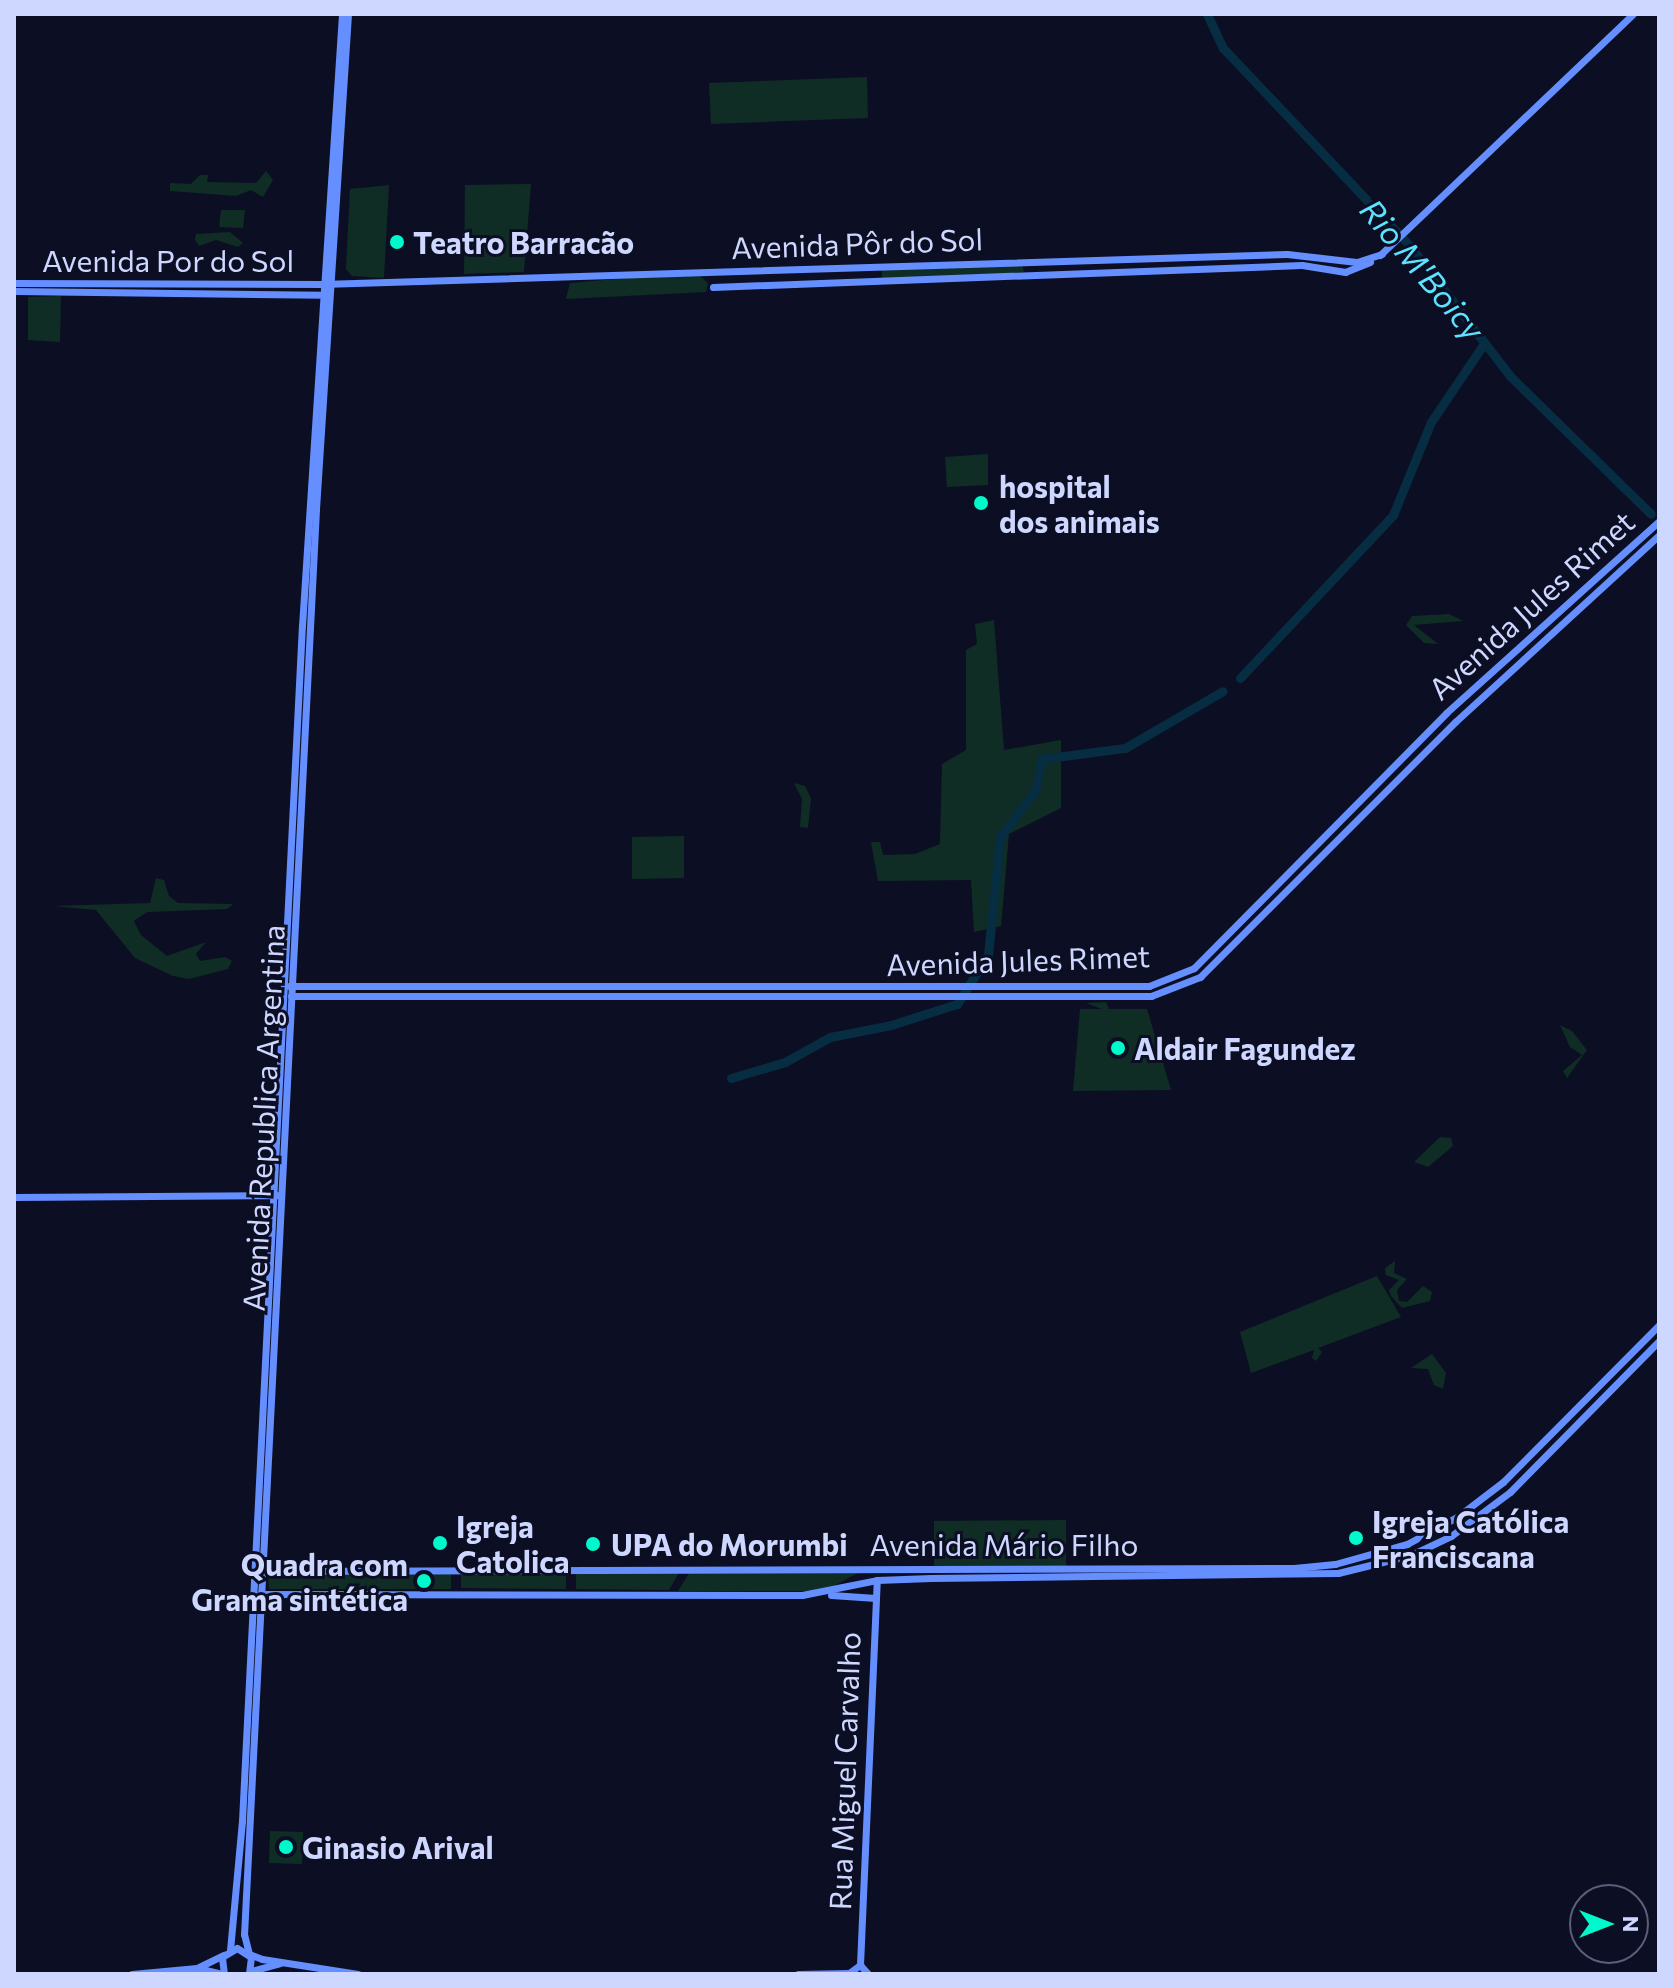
<!DOCTYPE html>
<html>
<head>
<meta charset="utf-8">
<style>
  body { margin:0 }
  #map { position:relative; width:1673px; height:1988px; overflow:hidden; background:#0c0f23; font-family:Commissioner,sans-serif }
  div>[style] { position:absolute }
  [style*='--x'] { left:calc(var(--x)*1px); top:calc(var(--y)*1px); width:calc(var(--w)*1px); rotate:calc(var(--a)*1deg) }
  .green>* { inset:0; background:#0f2d24 }
  .river>* { height:9px; margin:-4.5px; padding:0 4.5px; transform-origin:4.5px; border-radius:4.5px; background:#062d42 }
  .secondary>* { height:7px; margin:-3.5px; padding:0 3.5px; transform-origin:3.5px; border-radius:3.5px; background:#658eff }
  .dots>* { width:22px; height:22px; translate:-50% -50%; box-sizing:border-box; border:4px solid #0c0f23; border-radius:50% }
  span { translate:-50% -50%; white-space:nowrap; text-align:center; line-height:1.15; -webkit-text-stroke:6px #0c0f23; paint-order:stroke }
  .poi-label { font-size:30px; color:#ced7ff; font-weight:700 }
  .left { translate:0 -50%; text-align:left }
  .right { translate:-100% -50%; text-align:right }
  .street-label { font-size:30px; color:#ced7ff }
  .water-label { font-size:32px; color:#5ce3ff; font-style:italic }
  .frame { position:absolute; inset:0; border:16px solid #ced7ff; pointer-events:none }
  .north { position:absolute; left:1569px; top:1884px; width:80px; height:80px; box-sizing:border-box; background:#0c0f23; border:2px solid #5a5f7b; border-radius:50%; rotate:90deg; font-size:22px; font-weight:700; line-height:32px; text-align:center; color:#ced7ff }
  .north::after { content:''; display:block; margin:auto; width:28px; height:36px; background:#00f9ca; clip-path:polygon(50% 0,100% 100%,50% 72%,0 100%) }
</style>
</head>
<body>
<div id="map">
  <div class="green">
    <i style="clip-path:polygon(867px 77px,868px 118px,711px 124px,709px 83px)"></i>
    <i style="clip-path:polygon(266px 171px,273px 180px,263px 197px,251px 190px,236px 196px,170px 191px,170px 183px,191px 184px,200px 175px,208px 175px,207px 182px,256px 183px)"></i>
    <i style="clip-path:polygon(531px 184px,524px 272px,464px 274px,465px 185px)"></i>
    <i style="clip-path:polygon(389px 185px,384px 278px,352px 276px,346px 269px,350px 189px)"></i>
    <i style="clip-path:polygon(221px 210px,245px 210px,243px 228px,219px 227px)"></i>
    <i style="clip-path:polygon(230px 232px,243px 243px,238px 247px,216px 240px,199px 246px,195px 240px,196px 234px)"></i>
    <i style="clip-path:polygon(1022px 264px,1024px 272px,882px 282px,882px 267px)"></i>
    <i style="clip-path:polygon(695px 272px,708px 283px,706px 292px,566px 299px,570px 283px)"></i>
    <i style="clip-path:polygon(61px 296px,60px 342px,28px 340px,28px 297px)"></i>
    <i style="clip-path:polygon(988px 454px,988px 485px,947px 487px,945px 457px)"></i>
    <i style="clip-path:polygon(1449px 614px,1463px 621px,1414px 625px,1438px 644px,1424px 643px,1406px 625px,1412px 616px)"></i>
    <i style="clip-path:polygon(994px 620px,1004px 750px,1061px 740px,1061px 808px,1009px 834px,1001px 926px,974px 932px,971px 880px,878px 881px,871px 842px,880px 842px,883px 855px,915px 854px,940px 844px,942px 764px,966px 750px,966px 650px,977px 644px,975px 624px)"></i>
    <i style="clip-path:polygon(794px 783px,805px 786px,811px 798px,808px 828px,800px 827px,802px 799px)"></i>
    <i style="clip-path:polygon(684px 836px,684px 878px,632px 879px,632px 837px)"></i>
    <i style="clip-path:polygon(156px 878px,164px 880px,169px 896px,178px 903px,233px 904px,227px 909px,147px 912px,134px 921px,141px 935px,167px 956px,206px 942px,196px 954px,200px 961px,225px 957px,232px 961px,228px 969px,189px 979px,173px 976px,135px 958px,96px 910px,53px 906px,150px 903px)"></i>
    <i style="clip-path:polygon(1106px 1002px,1109px 1009px,1147px 1009px,1171px 1090px,1073px 1091px,1080px 1009px,1102px 1009px,1086px 1003px)"></i>
    <i style="clip-path:polygon(1560px 1025px,1572px 1031px,1587px 1050px,1567px 1078px,1563px 1071px,1582px 1055px,1570px 1047px)"></i>
    <i style="clip-path:polygon(1440px 1137px,1451px 1138px,1453px 1146px,1428px 1167px,1414px 1162px)"></i>
    <i style="clip-path:polygon(1395px 1261px,1394px 1273px,1407px 1279px,1397px 1290px,1399px 1301px,1407px 1302px,1423px 1286px,1432px 1292px,1430px 1301px,1402px 1308px,1391px 1296px,1389px 1290px,1399px 1280px,1386px 1275px,1385px 1268px)"></i>
    <i style="clip-path:polygon(1377px 1276px,1401px 1317px,1318px 1348px,1322px 1352px,1316px 1361px,1312px 1358px,1314px 1350px,1251px 1373px,1240px 1332px)"></i>
    <i style="clip-path:polygon(1432px 1354px,1446px 1373px,1443px 1389px,1434px 1385px,1428px 1369px,1411px 1368px)"></i>
    <i style="clip-path:polygon(1066px 1520px,1066px 1568px,934px 1567px,934px 1521px)"></i>
    <i style="clip-path:polygon(862px 1571px,824px 1591px,678px 1591px,690px 1572px)"></i>
    <i style="clip-path:polygon(566px 1573px,566px 1589px,461px 1588px,461px 1574px)"></i>
    <i style="clip-path:polygon(576px 1573px,679px 1573px,669px 1590px,576px 1589px)"></i>
    <i style="clip-path:polygon(268px 1574px,451px 1574px,451px 1589px,269px 1589px)"></i>
    <i style="clip-path:polygon(270px 1831px,303px 1832px,302px 1864px,269px 1863px)"></i>
  </div>
  <div class="river">
    <i style="--x:1207;--y:14;--w:38;--a:65"></i>
    <i style="--x:1223;--y:48;--w:274;--a:46.6"></i>
    <i style="--x:1411;--y:247;--w:163;--a:52.5"></i>
    <i style="--x:1510;--y:376;--w:197;--a:44.4"></i>
    <i style="--x:1240;--y:678;--w:224;--a:-46.8"></i>
    <i style="--x:1393;--y:515;--w:100;--a:-67.8"></i>
    <i style="--x:1431;--y:422;--w:93;--a:-56"></i>
    <i style="--x:731;--y:1078;--w:56;--a:-16.5"></i>
    <i style="--x:785;--y:1062;--w:51;--a:-29.1"></i>
    <i style="--x:830;--y:1037;--w:62;--a:-11.1"></i>
    <i style="--x:891;--y:1025;--w:69;--a:-17.7"></i>
    <i style="--x:957;--y:1004;--w:58;--a:-57.7"></i>
    <i style="--x:988;--y:955;--w:119;--a:-84.2"></i>
    <i style="--x:1000;--y:837;--w:58;--a:-52.7"></i>
    <i style="--x:1035;--y:791;--w:33;--a:-79"></i>
    <i style="--x:1041;--y:759;--w:85;--a:-7.5"></i>
    <i style="--x:1125;--y:748;--w:113;--a:-30.2"></i>
  </div>
  <div class="secondary">
    <i style="--x:348;--y:14;--w:496;--a:93.7"></i>
    <i style="--x:316;--y:509;--w:1427;--a:92.89"></i>
    <i style="--x:244;--y:1934;--w:21;--a:76"></i>
    <i style="--x:249;--y:1954;--w:14;--a:21"></i>
    <i style="--x:262;--y:1959;--w:97;--a:8.9"></i>
    <i style="--x:1380;--y:255;--w:349;--a:-43.6"></i>
    <i style="--x:14;--y:283;--w:308;--a:0.2"></i>
    <i style="--x:322;--y:284;--w:965;--a:-1.78"></i>
    <i style="--x:1287;--y:254;--w:70;--a:6.5"></i>
    <i style="--x:1357;--y:262;--w:26;--a:-18"></i>
    <i style="--x:713;--y:287;--w:589;--a:-2.14"></i>
    <i style="--x:1302;--y:265;--w:44;--a:9.2"></i>
    <i style="--x:1345;--y:272;--w:27;--a:-22"></i>
    <i style="--x:14;--y:291;--w:310;--a:0.7"></i>
    <i style="--x:289;--y:986;--w:860;--a:0"></i>
    <i style="--x:1149;--y:986;--w:48;--a:-21.8"></i>
    <i style="--x:1194;--y:968;--w:359;--a:-45.3"></i>
    <i style="--x:1446;--y:713;--w:287;--a:-42"></i>
    <i style="--x:291;--y:996;--w:860;--a:0"></i>
    <i style="--x:1151;--y:996;--w:53;--a:-21.2"></i>
    <i style="--x:1200;--y:977;--w:361;--a:-45"></i>
    <i style="--x:1455;--y:722;--w:277;--a:-42.5"></i>
    <i style="--x:14;--y:1197;--w:266;--a:-0.4"></i>
    <i style="--x:260;--y:1571;--w:1034;--a:-0.17"></i>
    <i style="--x:1294;--y:1568;--w:41;--a:-5.6"></i>
    <i style="--x:1335;--y:1564;--w:75;--a:-15.5"></i>
    <i style="--x:1407;--y:1544;--w:57;--a:-28.4"></i>
    <i style="--x:1457;--y:1517;--w:58;--a:-37.3"></i>
    <i style="--x:1503;--y:1482;--w:221;--a:-45.2"></i>
    <i style="--x:260;--y:1594;--w:542;--a:0.11"></i>
    <i style="--x:802;--y:1595;--w:76;--a:-11.3"></i>
    <i style="--x:877;--y:1580;--w:54;--a:-2.1"></i>
    <i style="--x:931;--y:1578;--w:407;--a:-0.7"></i>
    <i style="--x:1338;--y:1573;--w:75;--a:-13.9"></i>
    <i style="--x:1411;--y:1555;--w:44;--a:-25.4"></i>
    <i style="--x:1451;--y:1536;--w:74;--a:-36.7"></i>
    <i style="--x:1510;--y:1492;--w:212;--a:-45.4"></i>
    <i style="--x:831;--y:1595;--w:45;--a:3.8"></i>
    <i style="--x:230;--y:1950;--w:130;--a:-84.7"></i>
    <i style="--x:242;--y:1821;--w:1197;--a:-87.13"></i>
    <i style="--x:302;--y:626;--w:613;--a:-86.26"></i>
    <i style="--x:860;--y:1965;--w:385;--a:-87.5"></i>
    <i style="--x:860;--y:1965;--w:12;--a:48"></i>
    <i style="--x:199;--y:1967;--w:28;--a:-26"></i>
    <i style="--x:251;--y:1971;--w:30;--a:-15"></i>
    <i style="--x:132;--y:1974;--w:65;--a:-5.3"></i>
    <i style="--x:197;--y:1968;--w:27;--a:13"></i>
    <i style="--x:224;--y:1974;--w:17;--a:-97"></i>
    <i style="--x:222;--y:1957;--w:17;--a:-31"></i>
    <i style="--x:237;--y:1948;--w:17;--a:33"></i>
    <i style="--x:251;--y:1957;--w:17;--a:97"></i>
    <i style="--x:798;--y:1974;--w:51;--a:-1.1"></i>
    <i style="--x:849;--y:1973;--w:14;--a:-36"></i>
  </div>
  <div class="dots">
    <i style="left:397px;top:242px;background:#00f9ca"></i>
    <i style="left:981px;top:503px;background:#00f9ca"></i>
    <i style="left:1118px;top:1048px;background:#00f9ca"></i>
    <i style="left:1356px;top:1538px;background:#00f9ca"></i>
    <i style="left:440px;top:1543px;background:#00f9ca"></i>
    <i style="left:593px;top:1544px;background:#00f9ca"></i>
    <i style="left:424px;top:1581px;background:#00f9ca"></i>
    <i style="left:286px;top:1847px;background:#00f9ca"></i>
  </div>
  <div class="poi-label">
    <span class="left" style="left:413px;top:242px">Teatro Barracão</span>
    <span class="left" style="left:999px;top:503px">hospital<br>dos animais</span>
    <span class="left" style="left:1134px;top:1048px">Aldair Fagundez</span>
    <span class="left" style="left:1372px;top:1538px">Igreja Católica<br>Franciscana</span>
    <span class="left" style="left:456px;top:1543px">Igreja<br>Catolica</span>
    <span class="left" style="left:611px;top:1544px">UPA do Morumbi</span>
    <span class="right" style="left:408px;top:1581px">Quadra com<br>Grama sintética</span>
    <span class="left" style="left:302px;top:1847px">Ginasio Arival</span>
  </div>
  <div class="street-label">
    <span style="left:857px;top:243px;rotate:-2deg">Avenida Pôr do Sol</span>
    <span style="left:168px;top:260px">Avenida Por do Sol</span>
    <span style="left:1531px;top:605px;rotate:-42deg">Avenida Jules Rimet</span>
    <span style="left:1018px;top:960px;rotate:-2deg">Avenida Jules Rimet</span>
    <span style="left:263px;top:1118px;rotate:-87deg">Avenida Republica Argentina</span>
    <span style="left:1004px;top:1544px">Avenida Mário Filho</span>
    <span style="left:844px;top:1771px;rotate:-88deg">Rua Miguel Carvalho</span>
  </div>
  <div class="water-label">
    <span style="left:1423px;top:269px;rotate:50deg">Rio M'Boicy</span>
  </div>
  <div class="frame"></div>
  <div class="north">N</div>
</div>
</body>
</html>
